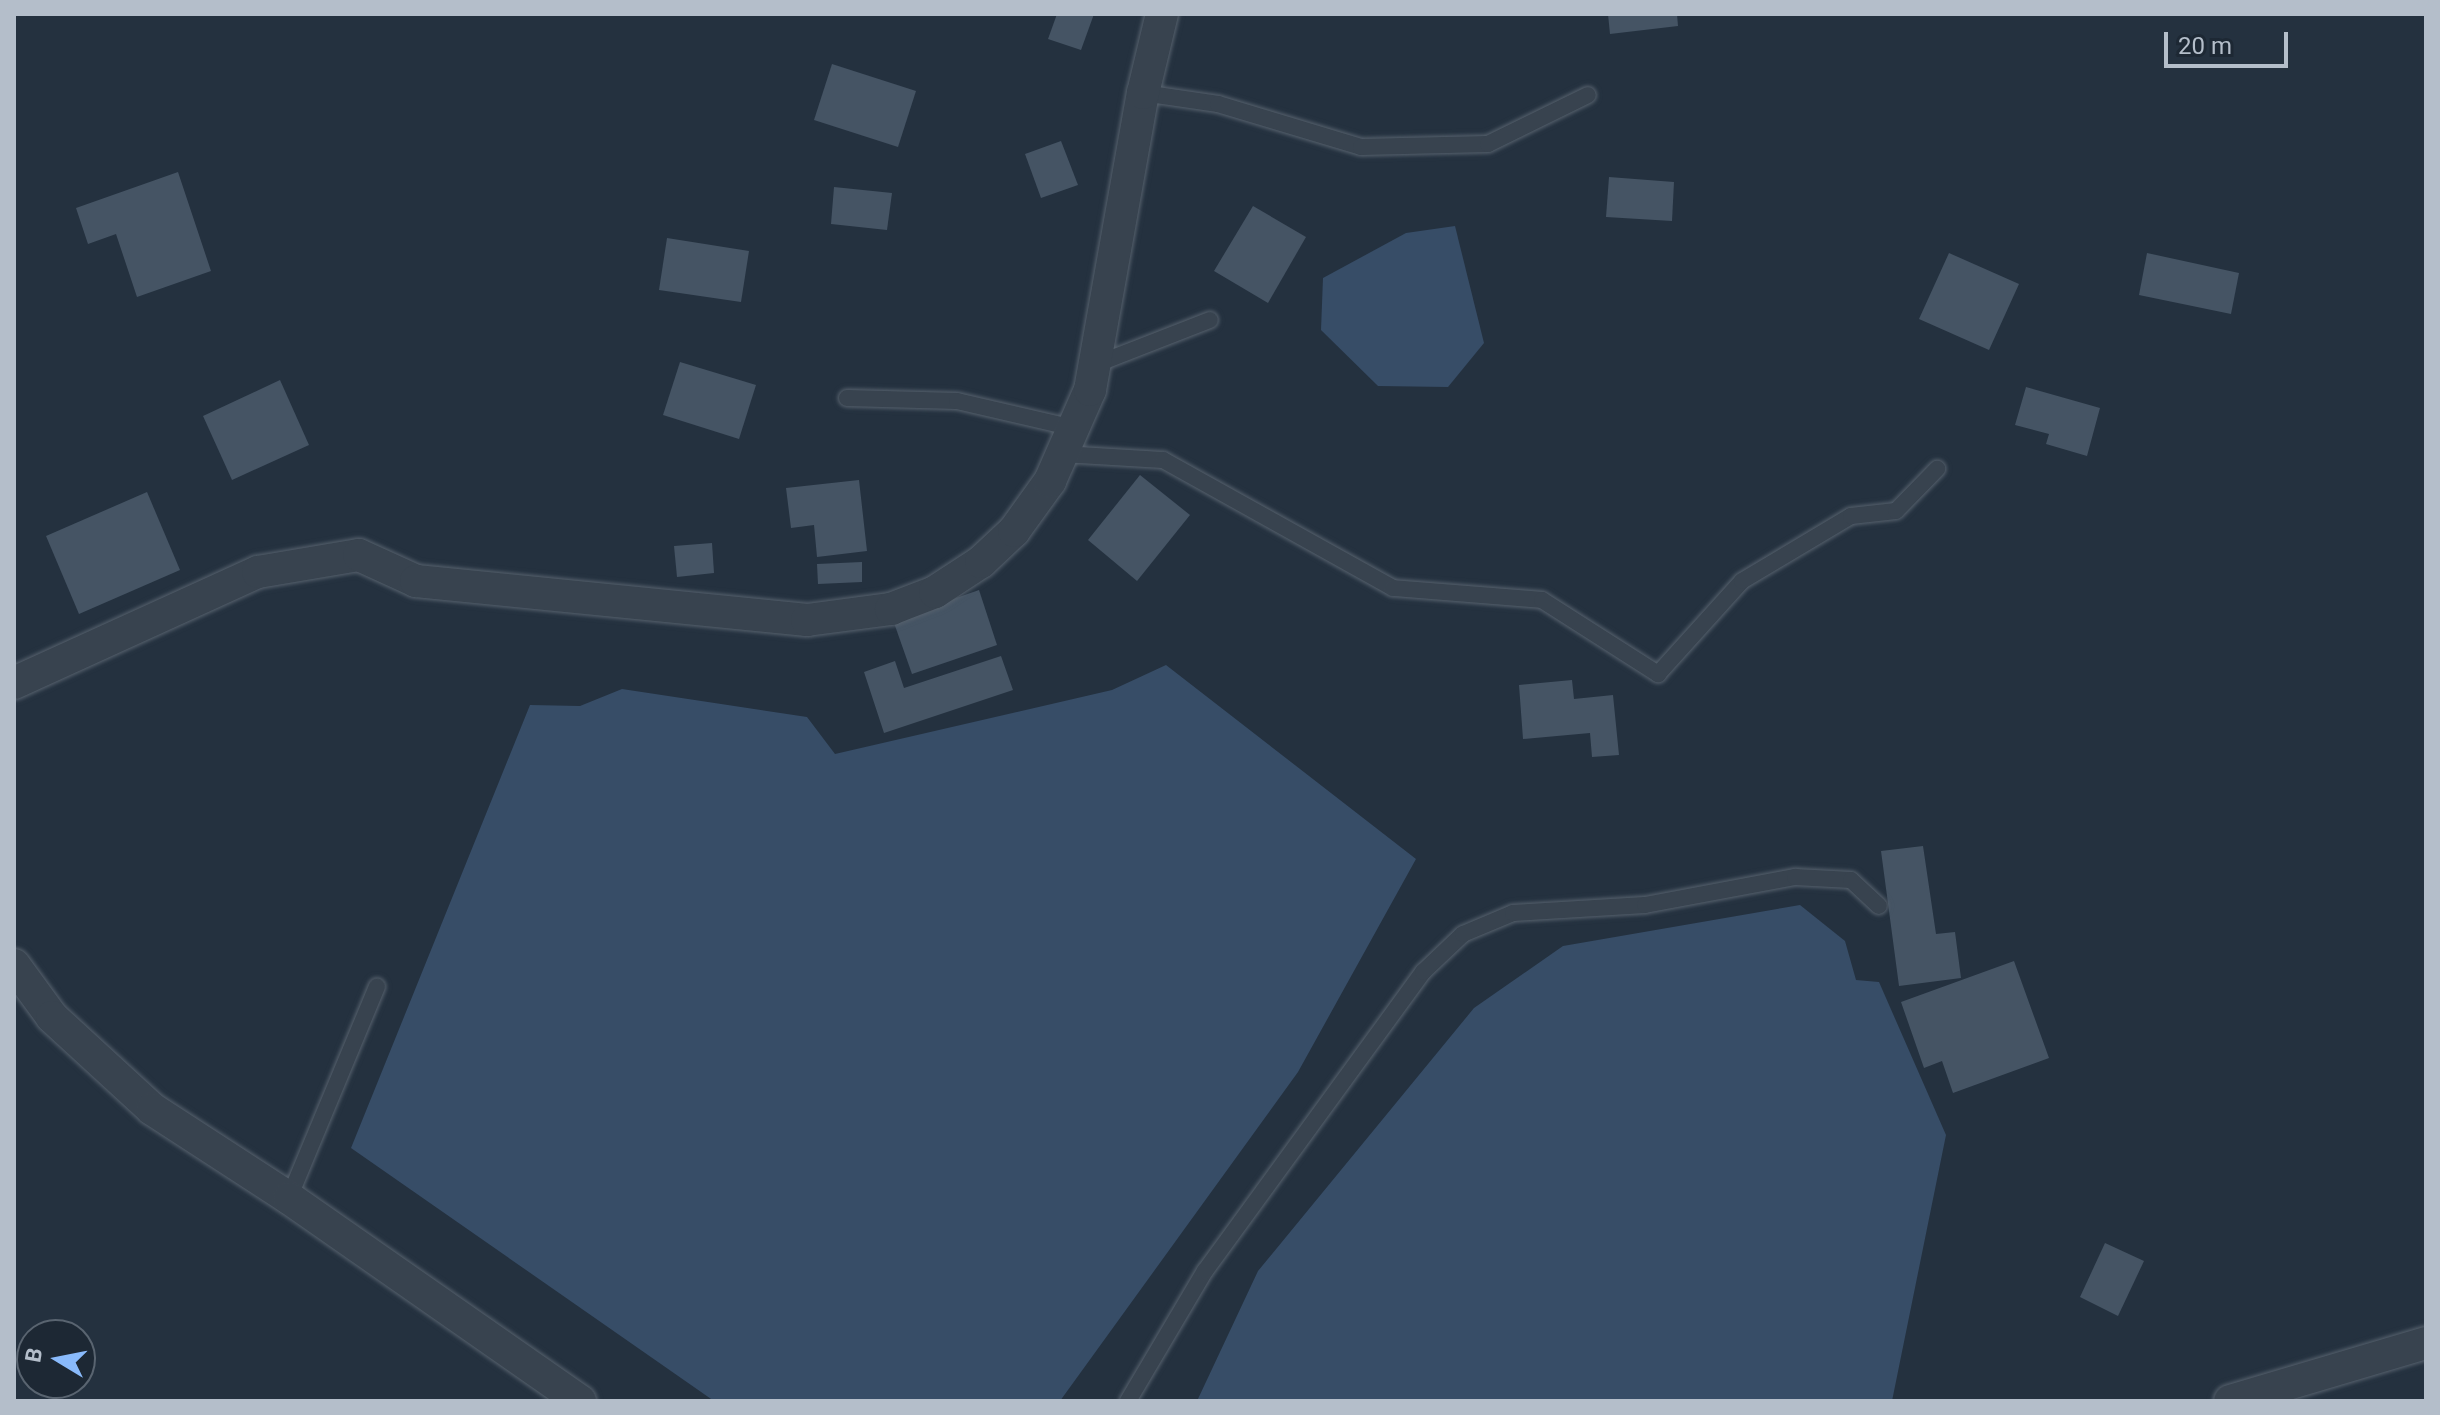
<!DOCTYPE html>
<html>
<head>
<meta charset="utf-8">
<style>
  body { margin:0 }
  #map { position:relative; width:2440px; height:1415px; overflow:hidden; background:#24313f; font-family:Roboto,sans-serif }
  div>[style] { position:absolute }
  [style*='--x'] { left:calc(var(--x)*1px); top:calc(var(--y)*1px); width:calc(var(--w)*1px); rotate:calc(var(--a)*1deg) }
  .water>* { inset:0; background:#374d67 }
  .building>* { inset:0; background:#455464 }
  .roads { filter:drop-shadow(0 0 2px #56616d) drop-shadow(0 0 2px #56616d) }
  .service>* { height:16px; margin:-8px; padding:0 8px; transform-origin:8px; border-radius:8px; background:#38434f }
  .minor>* { height:32px; margin:-16px; padding:0 16px; transform-origin:16px; border-radius:16px; background:#38434f }
  span { translate:-50% -50%; white-space:nowrap; text-align:center; line-height:1.15; -webkit-text-stroke:7px #1d2834; paint-order:stroke }
  .frame { position:absolute; inset:0; border:16px solid #b4beca; pointer-events:none }
  .north { position:absolute; left:16px; top:1319px; width:80px; height:80px; box-sizing:border-box; background:#1d2834; border:2px solid #596470; border-radius:50%; rotate:280deg; font-size:22px; font-weight:700; line-height:32px; text-align:center; color:#b4beca }
  .north::after { content:''; display:block; margin:auto; width:28px; height:36px; background:#89bafb; clip-path:polygon(50% 0,100% 100%,50% 72%,0 100%) }
  .scale { position:absolute; left:2164px; top:32px; width:124px; height:36px; box-sizing:border-box; border:4px solid #b4beca; border-top:0; padding-left:10px; font-size:24px; line-height:28px; white-space:nowrap; color:#b4beca; -webkit-text-stroke:6px #1d2834; paint-order:stroke }
</style>
</head>
<body>
<div id="map">
  <div class="water">
    <i style="clip-path:polygon(1455px 226px,1484px 343px,1448px 387px,1378px 386px,1321px 330px,1323px 278px,1406px 233px)"></i>
    <i style="clip-path:polygon(1166px 665px,1416px 859px,1298px 1072px,1060px 1401px,714px 1401px,351px 1148px,530px 705px,580px 706px,622px 689px,807px 717px,835px 754px,1112px 690px)"></i>
    <i style="clip-path:polygon(1800px 905px,1845px 941px,1856px 980px,1879px 982px,1946px 1135px,1892px 1401px,1197px 1401px,1258px 1271px,1474px 1008px,1563px 946px)"></i>
  </div>
  <div class="building">
    <i style="clip-path:polygon(1057px 14px,1094px 14px,1081px 50px,1048px 39px)"></i>
    <i style="clip-path:polygon(1608px 14px,1677px 14px,1678px 26px,1610px 34px)"></i>
    <i style="clip-path:polygon(832px 64px,916px 91px,898px 147px,814px 120px)"></i>
    <i style="clip-path:polygon(1061px 141px,1078px 185px,1041px 198px,1025px 154px)"></i>
    <i style="clip-path:polygon(178px 172px,211px 271px,137px 297px,116px 234px,88px 244px,76px 208px)"></i>
    <i style="clip-path:polygon(1609px 177px,1674px 182px,1672px 221px,1606px 217px)"></i>
    <i style="clip-path:polygon(834px 187px,892px 193px,887px 230px,831px 224px)"></i>
    <i style="clip-path:polygon(1253px 206px,1306px 237px,1268px 303px,1214px 271px)"></i>
    <i style="clip-path:polygon(667px 238px,749px 251px,741px 302px,659px 290px)"></i>
    <i style="clip-path:polygon(1949px 253px,2019px 284px,1989px 350px,1919px 319px)"></i>
    <i style="clip-path:polygon(2147px 253px,2239px 273px,2231px 314px,2139px 295px)"></i>
    <i style="clip-path:polygon(680px 362px,756px 385px,739px 439px,663px 415px)"></i>
    <i style="clip-path:polygon(280px 380px,309px 445px,232px 480px,203px 416px)"></i>
    <i style="clip-path:polygon(2026px 387px,2100px 408px,2087px 456px,2046px 444px,2049px 434px,2015px 425px)"></i>
    <i style="clip-path:polygon(1140px 475px,1190px 515px,1137px 581px,1088px 540px)"></i>
    <i style="clip-path:polygon(859px 480px,867px 551px,817px 557px,814px 525px,791px 528px,786px 488px)"></i>
    <i style="clip-path:polygon(147px 492px,180px 570px,79px 614px,46px 536px)"></i>
    <i style="clip-path:polygon(712px 543px,714px 573px,677px 577px,674px 546px)"></i>
    <i style="clip-path:polygon(862px 562px,862px 582px,818px 584px,817px 564px)"></i>
    <i style="clip-path:polygon(979px 590px,997px 645px,912px 674px,893px 620px)"></i>
    <i style="clip-path:polygon(1001px 656px,1013px 690px,884px 733px,864px 672px,895px 661px,904px 688px)"></i>
    <i style="clip-path:polygon(1572px 680px,1574px 699px,1613px 695px,1619px 755px,1592px 757px,1590px 733px,1523px 739px,1519px 685px)"></i>
    <i style="clip-path:polygon(1923px 846px,1936px 934px,1955px 932px,1961px 978px,1899px 986px,1881px 851px)"></i>
    <i style="clip-path:polygon(2014px 961px,2049px 1058px,1953px 1093px,1942px 1061px,1924px 1068px,1901px 1002px)"></i>
    <i style="clip-path:polygon(2105px 1243px,2144px 1261px,2118px 1316px,2080px 1297px)"></i>
  </div>
  <div class="roads">
    <div class="service">
      <i style="--x:1143;--y:93;--w:76;--a:8.3"></i>
      <i style="--x:1218;--y:104;--w:149;--a:16.7"></i>
      <i style="--x:1361;--y:147;--w:127;--a:-1.4"></i>
      <i style="--x:1488;--y:144;--w:111;--a:-26.1"></i>
      <i style="--x:1097;--y:364;--w:121;--a:-21.3"></i>
      <i style="--x:847;--y:398;--w:110;--a:1.6"></i>
      <i style="--x:957;--y:401;--w:120;--a:13"></i>
      <i style="--x:1062;--y:454;--w:101;--a:3.4"></i>
      <i style="--x:1163;--y:460;--w:263;--a:29.1"></i>
      <i style="--x:1393;--y:588;--w:149;--a:4.6"></i>
      <i style="--x:1542;--y:600;--w:138;--a:32.5"></i>
      <i style="--x:1658;--y:674;--w:125;--a:-47.9"></i>
      <i style="--x:1742;--y:581;--w:127;--a:-30.8"></i>
      <i style="--x:1851;--y:516;--w:45;--a:-6.3"></i>
      <i style="--x:1896;--y:511;--w:59;--a:-45.7"></i>
      <i style="--x:289;--y:1198;--w:229;--a:-67.4"></i>
      <i style="--x:1128;--y:1401;--w:151;--a:-59.4"></i>
      <i style="--x:1205;--y:1271;--w:370;--a:-53.9"></i>
      <i style="--x:1423;--y:972;--w:55;--a:-43.5"></i>
      <i style="--x:1463;--y:934;--w:54;--a:-22.8"></i>
      <i style="--x:1513;--y:913;--w:132;--a:-3.5"></i>
      <i style="--x:1645;--y:905;--w:153;--a:-10.6"></i>
      <i style="--x:1795;--y:877;--w:56;--a:3.1"></i>
      <i style="--x:1851;--y:880;--w:38;--a:43"></i>
    </div>
    <div class="minor">
      <i style="--x:14;--y:683;--w:268;--a:-24.5"></i>
      <i style="--x:258;--y:572;--w:102;--a:-9.6"></i>
      <i style="--x:359;--y:555;--w:63;--a:24.5"></i>
      <i style="--x:416;--y:581;--w:393;--a:5.7"></i>
      <i style="--x:807;--y:620;--w:85;--a:-7.5"></i>
      <i style="--x:891;--y:609;--w:47;--a:-21.1"></i>
      <i style="--x:935;--y:592;--w:55;--a:-33.1"></i>
      <i style="--x:981;--y:562;--w:45;--a:-43.2"></i>
      <i style="--x:1014;--y:531;--w:62;--a:-54.2"></i>
      <i style="--x:1050;--y:481;--w:99;--a:-66.3"></i>
      <i style="--x:1090;--y:390;--w:302;--a:-79.9"></i>
      <i style="--x:1143;--y:93;--w:81;--a:-76.5"></i>
      <i style="--x:14;--y:965;--w:64;--a:53.8"></i>
      <i style="--x:52;--y:1017;--w:136;--a:42.6"></i>
      <i style="--x:152;--y:1109;--w:163;--a:33"></i>
      <i style="--x:289;--y:1198;--w:355;--a:34.9"></i>
      <i style="--x:2230;--y:1401;--w:204;--a:-16.5"></i>
    </div>
  </div>
  <div class="frame"></div>
  <div class="north">B</div>
  <div class="scale">20 m</div>
</div>
</body>
</html>
